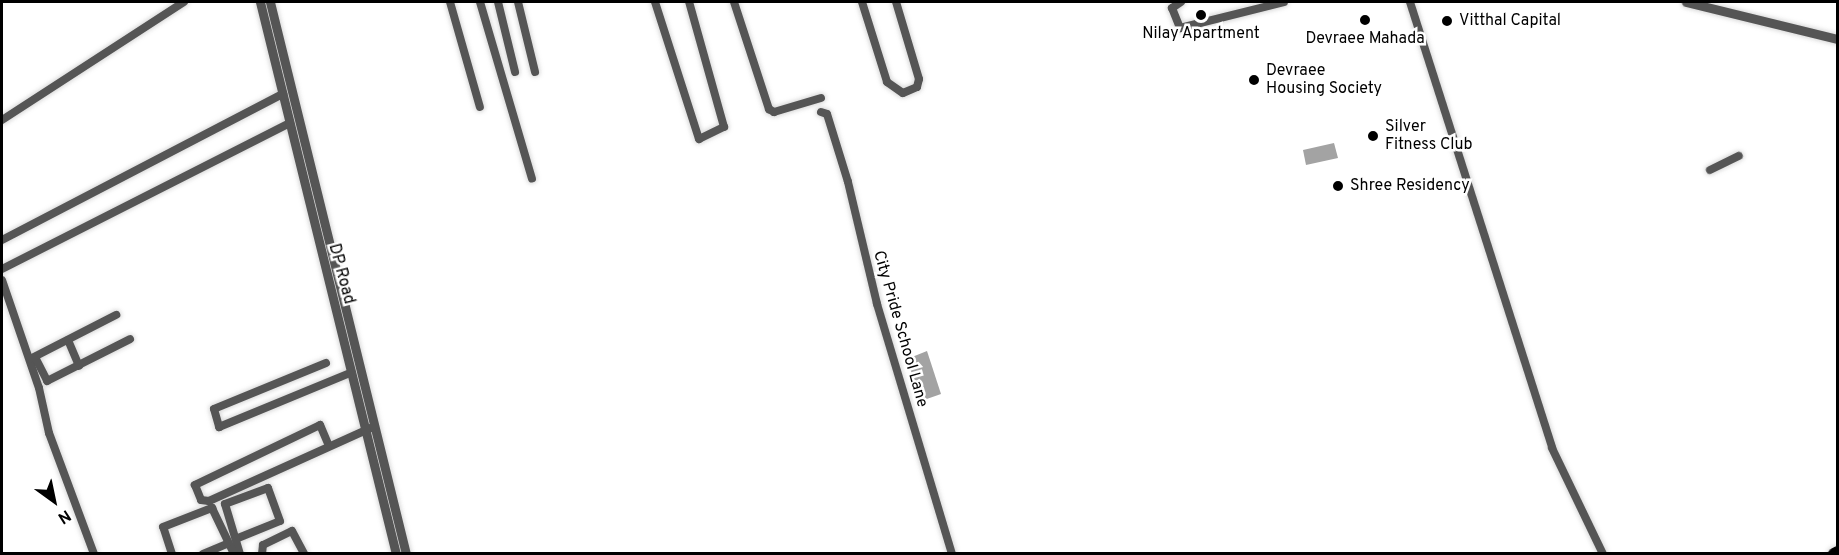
<!DOCTYPE html>
<html>
<head>
<meta charset="utf-8">
<style>
  body { margin:0 }
  #map { position:relative; width:1839px; height:555px; overflow:hidden; background:#fff; font-family:Overpass,sans-serif }
  div>[style] { position:absolute }
  [style*='--x'] { left:calc(var(--x)*1px); top:calc(var(--y)*1px); width:calc(var(--w)*1px); rotate:calc(var(--a)*1deg) }
  .water>* { inset:0; background:#a3a3a3 }
  .roads { filter:drop-shadow(0 0 2px #dbdbdb) drop-shadow(0 0 2px #dbdbdb) }
  .minor>* { height:8px; margin:-4px; padding:0 4px; transform-origin:4px; border-radius:4px; background:#555 }
  .tertiary>* { height:9px; margin:-4.5px; padding:0 4.5px; transform-origin:4.5px; border-radius:4.5px; background:#555 }
  .primary>* { height:12px; margin:-6px; padding:0 6px; transform-origin:6px; border-radius:6px; background:#000 }
  .dots>* { width:16px; height:16px; translate:-50% -50%; box-sizing:border-box; border:3px solid #fff; border-radius:50% }
  span { translate:-50% -50%; white-space:nowrap; text-align:center; line-height:1.15; -webkit-text-stroke:5px #fff; paint-order:stroke }
  .poi-label { font-size:16px; color:#000 }
  .left { translate:0 -50%; text-align:left }
  .street-label { font-size:16px; color:#000 }
  .frame { position:absolute; inset:0; border:3px solid #000; pointer-events:none }
  .north { position:absolute; left:24px; top:471px; width:60px; height:60px; -webkit-text-stroke:4px #fff; paint-order:stroke; rotate:147deg; font-size:16px; font-weight:700; line-height:24px; text-align:center; color:#000 }
  .north::after { content:''; display:block; margin:auto; width:21px; height:27px; background:#000; clip-path:polygon(50% 0,100% 100%,50% 72%,0 100%) }
</style>
</head>
<body>
<div id="map">
  <div class="water">
    <i style="clip-path:polygon(1334px 143px,1338px 158px,1306px 165px,1303px 150px)"></i>
    <i style="clip-path:polygon(927px 351px,941px 394px,921px 401px,907px 359px)"></i>
  </div>
  <div class="roads">
    <div class="minor">
      <i style="--x:450;--y:2;--w:109;--a:74.1"></i>
      <i style="--x:480;--y:2;--w:184;--a:73.6"></i>
      <i style="--x:498;--y:2;--w:72;--a:76.3"></i>
      <i style="--x:518;--y:2;--w:72;--a:76.3"></i>
      <i style="--x:655;--y:2;--w:144;--a:72.2"></i>
      <i style="--x:699;--y:139;--w:28;--a:-26"></i>
      <i style="--x:724;--y:127;--w:130;--a:-105.6"></i>
      <i style="--x:734;--y:2;--w:113;--a:71.9"></i>
      <i style="--x:769;--y:109;--w:6;--a:31"></i>
      <i style="--x:774;--y:112;--w:49;--a:-16.6"></i>
      <i style="--x:862;--y:2;--w:84;--a:72.6"></i>
      <i style="--x:887;--y:82;--w:19;--a:35"></i>
      <i style="--x:903;--y:93;--w:15;--a:-23"></i>
      <i style="--x:917;--y:87;--w:8;--a:-76"></i>
      <i style="--x:919;--y:79;--w:80;--a:-106.6"></i>
      <i style="--x:1181;--y:2;--w:11;--a:146"></i>
      <i style="--x:1172;--y:8;--w:22;--a:68"></i>
      <i style="--x:1180;--y:28;--w:107;--a:-14"></i>
      <i style="--x:1410;--y:2;--w:468;--a:72.3"></i>
      <i style="--x:1552;--y:448;--w:118;--a:64.3"></i>
      <i style="--x:821;--y:112;--w:6;--a:18"></i>
      <i style="--x:827;--y:114;--w:71;--a:72.8"></i>
      <i style="--x:848;--y:182;--w:125;--a:76.6"></i>
      <i style="--x:877;--y:304;--w:261;--a:73.3"></i>
      <i style="--x:2;--y:120;--w:217;--a:-33"></i>
      <i style="--x:1710;--y:170;--w:32;--a:-26"></i>
      <i style="--x:2;--y:240;--w:317;--a:-27.5"></i>
      <i style="--x:2;--y:269;--w:323;--a:-26.9"></i>
      <i style="--x:2;--y:280;--w:114;--a:71.1"></i>
      <i style="--x:39;--y:388;--w:46;--a:77.5"></i>
      <i style="--x:49;--y:433;--w:129;--a:69.6"></i>
      <i style="--x:68;--y:340;--w:28;--a:67"></i>
      <i style="--x:35;--y:357;--w:27;--a:63"></i>
      <i style="--x:47;--y:381;--w:93;--a:-26.8"></i>
      <i style="--x:30;--y:359;--w:97;--a:-27.1"></i>
      <i style="--x:326;--y:363;--w:121;--a:157.7"></i>
      <i style="--x:214;--y:409;--w:19;--a:74"></i>
      <i style="--x:219;--y:427;--w:142;--a:-22.4"></i>
      <i style="--x:329;--y:446;--w:23;--a:-113"></i>
      <i style="--x:320;--y:425;--w:139;--a:154.4"></i>
      <i style="--x:195;--y:485;--w:16;--a:68"></i>
      <i style="--x:201;--y:500;--w:8;--a:7"></i>
      <i style="--x:209;--y:501;--w:178;--a:-24.3"></i>
      <i style="--x:238;--y:538;--w:45;--a:-22"></i>
      <i style="--x:280;--y:521;--w:35;--a:-110"></i>
      <i style="--x:268;--y:488;--w:46;--a:159.6"></i>
      <i style="--x:225;--y:504;--w:52;--a:73.3"></i>
      <i style="--x:172;--y:554;--w:28;--a:-108"></i>
      <i style="--x:163;--y:527;--w:53;--a:-21.2"></i>
      <i style="--x:212;--y:508;--w:51;--a:64.4"></i>
      <i style="--x:203;--y:554;--w:26;--a:-23"></i>
      <i style="--x:262;--y:554;--w:9;--a:-84"></i>
      <i style="--x:263;--y:545;--w:32;--a:-26"></i>
      <i style="--x:292;--y:531;--w:26;--a:62"></i>
    </div>
    <div class="tertiary">
      <i style="--x:260;--y:2;--w:569;--a:76.16"></i>
      <i style="--x:270;--y:2;--w:569;--a:76.16"></i>
      <i style="--x:1686;--y:2;--w:156;--a:13.7"></i>
    </div>
    <div class="primary">
      <i style="--x:1834;--y:554;--w:4;--a:-27"></i>
    </div>
  </div>
  <div class="dots">
    <i style="left:1201px;top:15px;background:#000"></i>
    <i style="left:1365px;top:20px;background:#000"></i>
    <i style="left:1447px;top:21px;background:#000"></i>
    <i style="left:1254px;top:80px;background:#000"></i>
    <i style="left:1373px;top:136px;background:#000"></i>
    <i style="left:1338px;top:186px;background:#000"></i>
  </div>
  <div class="poi-label">
    <span class="left" style="left:1459px;top:21px">Vitthal Capital</span>
    <span style="left:1201px;top:34px">Nilay Apartment</span>
    <span style="left:1365px;top:39px">Devraee Mahada</span>
    <span class="left" style="left:1266px;top:80px">Devraee<br>Housing Society</span>
    <span class="left" style="left:1385px;top:136px">Silver<br>Fitness Club</span>
    <span class="left" style="left:1350px;top:186px">Shree Residency</span>
  </div>
  <div class="street-label">
    <span style="left:341px;top:274px;rotate:75deg">DP Road</span>
    <span style="left:900px;top:329px;rotate:74deg">City Pride School Lane</span>
  </div>
  <div class="frame"></div>
  <div class="north">N</div>
</div>
</body>
</html>
